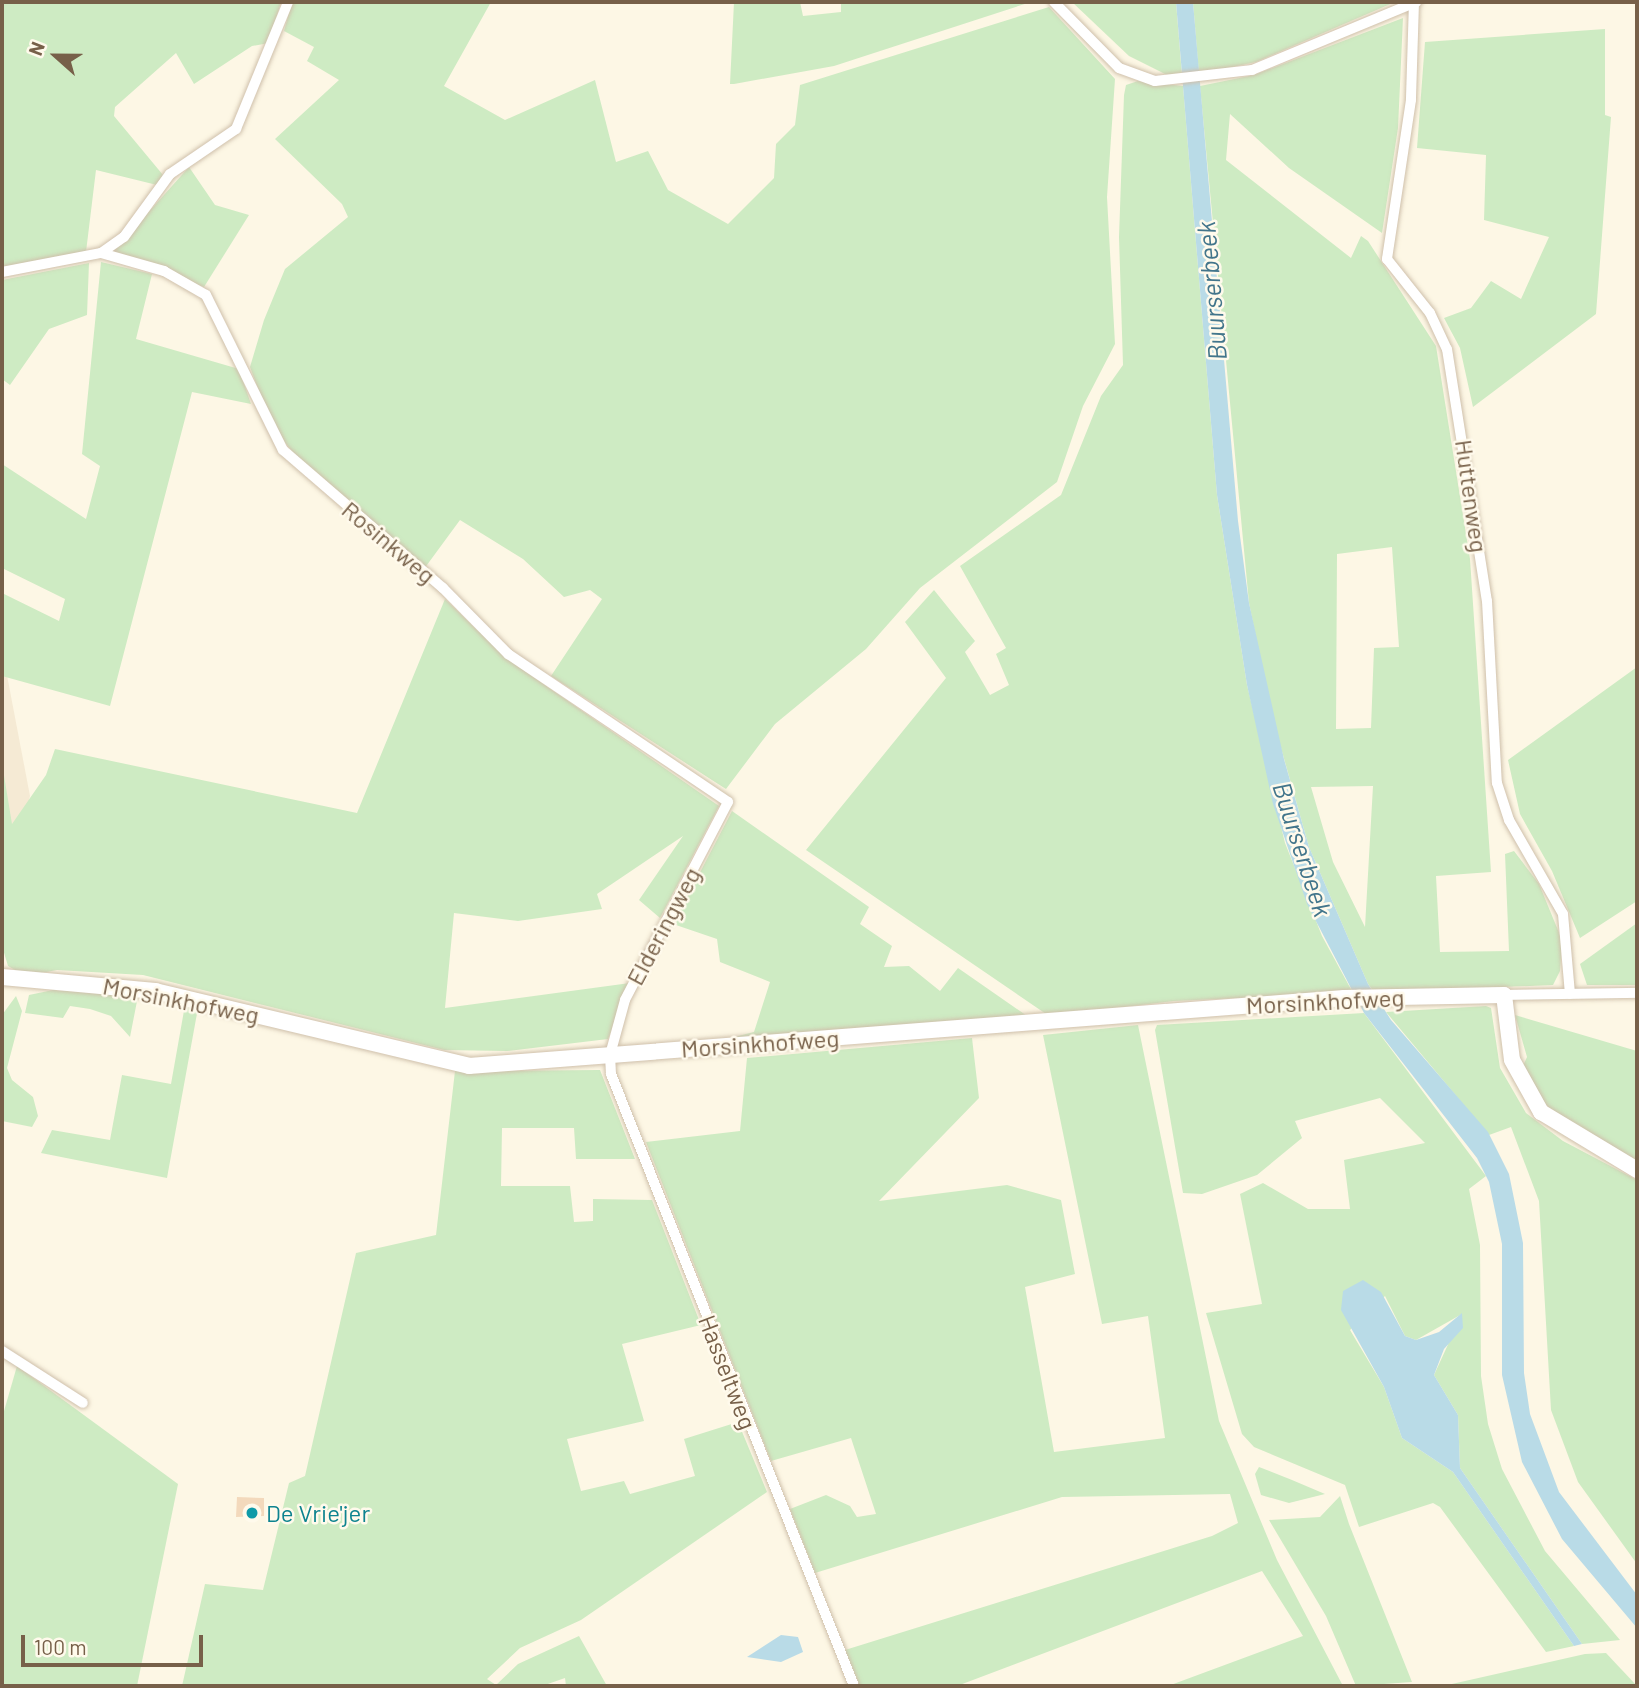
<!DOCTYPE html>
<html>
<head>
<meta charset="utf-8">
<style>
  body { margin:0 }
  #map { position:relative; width:1639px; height:1688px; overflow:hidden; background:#fdf7e5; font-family:Barlow,sans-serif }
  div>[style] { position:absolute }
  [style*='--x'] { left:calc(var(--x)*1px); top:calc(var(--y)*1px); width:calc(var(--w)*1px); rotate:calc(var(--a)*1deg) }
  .residential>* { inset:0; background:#f5ead4 }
  .green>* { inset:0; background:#ceebc3 }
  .water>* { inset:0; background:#b9dbe7 }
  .building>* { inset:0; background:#f3d9bc }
  .roads { filter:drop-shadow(0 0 2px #cfc0ab) drop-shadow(0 0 2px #cfc0ab) }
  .street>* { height:10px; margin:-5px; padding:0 5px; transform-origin:5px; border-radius:5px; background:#fff }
  .secondary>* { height:16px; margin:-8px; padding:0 8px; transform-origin:8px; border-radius:8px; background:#fff }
  .dots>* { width:19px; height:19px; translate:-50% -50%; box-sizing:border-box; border:4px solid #fffaec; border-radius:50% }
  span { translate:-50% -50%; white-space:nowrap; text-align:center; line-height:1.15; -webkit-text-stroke:5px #fffaec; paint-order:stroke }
  .street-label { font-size:24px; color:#776049 }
  .culture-label { font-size:24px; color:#0d838f }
  .left { translate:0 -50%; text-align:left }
  .water-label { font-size:26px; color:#42758b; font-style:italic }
  .frame { position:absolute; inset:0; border:4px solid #776049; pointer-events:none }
  .north { position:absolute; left:21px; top:21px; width:70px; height:70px; -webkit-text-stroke:5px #fffaec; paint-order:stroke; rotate:291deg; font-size:19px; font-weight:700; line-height:28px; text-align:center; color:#776049 }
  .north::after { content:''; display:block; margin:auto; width:24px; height:32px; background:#776049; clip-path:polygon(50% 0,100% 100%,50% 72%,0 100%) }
  .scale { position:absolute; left:21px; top:1635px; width:182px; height:32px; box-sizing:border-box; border:4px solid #776049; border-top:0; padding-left:9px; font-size:21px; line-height:24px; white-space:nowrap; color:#776049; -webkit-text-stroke:5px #fffaec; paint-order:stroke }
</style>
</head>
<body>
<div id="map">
  <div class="residential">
    <i style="clip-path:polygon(2px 649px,30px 796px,2px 911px)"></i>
  </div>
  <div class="green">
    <i style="clip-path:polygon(2px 2px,281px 2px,269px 43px,252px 46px,194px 84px,176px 53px,115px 107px,114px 116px,163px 175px,157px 185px,96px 170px,86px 252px,2px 269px)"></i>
    <i style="clip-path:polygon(292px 2px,491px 2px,444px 86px,505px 120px,595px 80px,616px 162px,648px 151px,668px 190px,728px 224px,774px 178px,776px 144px,795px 125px,800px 85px,1049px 7px,1115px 79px,1107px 197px,1115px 344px,1083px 406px,1057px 482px,920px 588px,866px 649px,775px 724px,726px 789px,715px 782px,551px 676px,602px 599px,590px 590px,564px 597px,523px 559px,460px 520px,424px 569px,295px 455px,272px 426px,250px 367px,264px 320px,285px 269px,348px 217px,342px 204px,275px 139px,339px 80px,307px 61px,314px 47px,284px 31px)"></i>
    <i style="clip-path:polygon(734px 2px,800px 2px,803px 16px,841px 12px,841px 2px,1031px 2px,834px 66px,734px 84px,730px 84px)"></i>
    <i style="clip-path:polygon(1072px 2px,1176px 2px,1182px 76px,1169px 76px,1129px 56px)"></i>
    <i style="clip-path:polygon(1193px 2px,1395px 2px,1256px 62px,1199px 74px)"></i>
    <i style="clip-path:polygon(evenodd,1403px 18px,1398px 128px,1382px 233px,1289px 168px,1230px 114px,1226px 160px,1351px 258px,1361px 236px,1368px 241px,1436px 346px,1470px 559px,1491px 872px,1436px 876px,1440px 952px,1509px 951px,1505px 854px,1514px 851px,1539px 884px,1562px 940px,1560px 971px,1553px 985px,1374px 992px,1368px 984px,1309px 847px,1272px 716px,1249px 603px,1200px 86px,1254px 75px,1403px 18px,1392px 547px,1399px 647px,1374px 648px,1371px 728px,1336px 729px,1337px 554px,1392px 547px,1403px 18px,1373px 786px,1365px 927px,1333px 862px,1311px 787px,1373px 786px)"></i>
    <i style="clip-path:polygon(1605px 29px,1605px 115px,1611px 117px,1596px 314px,1473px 407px,1460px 348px,1444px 318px,1471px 308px,1491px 281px,1521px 299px,1549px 237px,1484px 220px,1486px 155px,1417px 148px,1425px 42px)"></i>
    <i style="clip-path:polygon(1138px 81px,1183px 86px,1217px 495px,1247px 685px,1285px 843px,1322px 936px,1353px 993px,1174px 1001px,1049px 1016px,806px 850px,946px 678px,905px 622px,934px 590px,975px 641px,965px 652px,990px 695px,1009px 685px,996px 654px,1006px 648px,960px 566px,1061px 495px,1101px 396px,1123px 365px,1119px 237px,1124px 95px,1126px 85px)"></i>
    <i style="clip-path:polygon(189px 167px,215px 205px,249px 215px,204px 287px,112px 253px)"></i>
    <i style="clip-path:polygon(101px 262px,152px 274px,136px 339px,239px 369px,251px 404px,192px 392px,110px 706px,2px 676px,2px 593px,59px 621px,65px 599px,2px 568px,2px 464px,86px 519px,100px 466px,82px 454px)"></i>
    <i style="clip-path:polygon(89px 263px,87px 315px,49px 329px,10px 385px,2px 379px,2px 280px)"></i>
    <i style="clip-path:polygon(445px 599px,506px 658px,719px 806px,660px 918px,639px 900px,683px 836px,597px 894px,602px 909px,518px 921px,454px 913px,445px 1008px,630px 983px,608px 1039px,507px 1051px,444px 1050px,143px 975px,57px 970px,26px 976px,8px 966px,2px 946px,2px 763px,12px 824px,46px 775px,55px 749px,357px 813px)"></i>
    <i style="clip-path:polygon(1637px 667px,1637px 901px,1580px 938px,1552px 871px,1520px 814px,1508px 760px)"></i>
    <i style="clip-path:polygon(732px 811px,869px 907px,860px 924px,892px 946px,884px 967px,909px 966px,940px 991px,958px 968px,1030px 1018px,718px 1041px,754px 1032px,770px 982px,720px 962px,717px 939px,673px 924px)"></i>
    <i style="clip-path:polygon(1637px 923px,1637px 985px,1587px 985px,1580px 964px)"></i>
    <i style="clip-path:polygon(53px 990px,138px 996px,130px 1037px,111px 1016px,90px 1009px,70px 1006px,63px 1018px,25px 1013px,29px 995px)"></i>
    <i style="clip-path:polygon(16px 996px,22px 1011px,7px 1068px,12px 1080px,33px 1097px,38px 1116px,32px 1127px,2px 1121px,2px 1015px)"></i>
    <i style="clip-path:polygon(185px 1005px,198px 1008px,167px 1178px,41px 1153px,52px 1130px,110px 1140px,122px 1075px,171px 1084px)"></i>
    <i style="clip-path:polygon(1486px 1006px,1491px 1008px,1500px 1068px,1526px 1113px,1563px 1141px,1637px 1180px,1637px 1564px,1578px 1482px,1551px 1410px,1539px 1201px,1511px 1127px,1489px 1135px,1386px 1012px)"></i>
    <i style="clip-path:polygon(1364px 1013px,1486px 1176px,1469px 1189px,1480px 1245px,1481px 1376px,1488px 1424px,1502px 1469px,1545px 1551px,1620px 1640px,1582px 1644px,1460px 1468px,1458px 1415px,1434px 1375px,1462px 1314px,1416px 1340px,1405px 1336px,1385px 1296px,1350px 1330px,1384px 1387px,1402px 1438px,1453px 1472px,1574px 1646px,1546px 1652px,1440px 1507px,1433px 1503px,1359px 1527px,1345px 1485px,1254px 1447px,1242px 1434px,1206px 1313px,1262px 1304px,1240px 1194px,1263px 1183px,1308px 1209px,1350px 1209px,1344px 1160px,1425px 1143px,1380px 1098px,1295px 1121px,1302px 1138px,1257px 1175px,1202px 1194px,1183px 1193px,1155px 1030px,1157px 1025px)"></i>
    <i style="clip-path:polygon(1515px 1015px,1637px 1051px,1637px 1164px,1553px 1116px,1522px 1068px,1527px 1057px)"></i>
    <i style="clip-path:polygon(1138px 1025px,1219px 1421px,1277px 1560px,1343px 1686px,1168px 1686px,1303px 1636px,1262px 1571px,957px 1686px,860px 1686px,845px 1650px,1212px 1536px,1238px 1523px,1230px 1494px,1062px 1497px,815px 1573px,790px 1509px,826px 1495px,850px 1506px,857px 1517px,876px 1514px,851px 1438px,771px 1461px,646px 1142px,740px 1131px,747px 1058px,972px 1038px,979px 1098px,879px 1201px,1007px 1185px,1061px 1200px,1075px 1274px,1025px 1287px,1054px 1452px,1165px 1438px,1148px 1316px,1102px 1324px,1043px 1035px)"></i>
    <i style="clip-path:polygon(600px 1070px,635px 1159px,576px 1159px,574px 1128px,502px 1128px,501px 1186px,570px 1186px,574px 1222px,593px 1221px,593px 1199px,652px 1200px,701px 1325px,622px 1344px,644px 1421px,567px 1439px,581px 1491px,624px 1481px,630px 1494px,695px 1476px,684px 1439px,738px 1422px,767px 1492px,581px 1620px,520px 1648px,487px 1679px,496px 1685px,518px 1664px,579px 1636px,607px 1686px,566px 1686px,565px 1678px,542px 1686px,182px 1686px,205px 1584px,263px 1590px,289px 1483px,305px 1476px,356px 1253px,436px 1235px,455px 1071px)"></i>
    <i style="clip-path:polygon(17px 1366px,178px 1484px,137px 1686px,2px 1686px,2px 1418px)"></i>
    <i style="clip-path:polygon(1259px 1467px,1292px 1480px,1325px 1494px,1289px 1503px,1261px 1495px,1255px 1474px)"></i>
    <i style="clip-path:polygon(1340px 1496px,1349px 1524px,1412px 1682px,1356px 1686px,1326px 1616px,1269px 1520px,1320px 1517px)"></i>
    <i style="clip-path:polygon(1606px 1653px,1637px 1686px,1443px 1686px,1585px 1654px)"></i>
  </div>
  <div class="water">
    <i style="clip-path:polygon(1176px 2px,1193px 2px,1238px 521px,1249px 603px,1284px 759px,1309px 847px,1368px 984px,1391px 1020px,1488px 1132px,1509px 1174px,1523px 1243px,1524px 1373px,1530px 1414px,1559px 1492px,1637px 1595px,1637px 1628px,1562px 1539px,1522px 1462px,1502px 1375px,1502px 1244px,1489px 1182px,1477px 1158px,1364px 1013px,1307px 904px,1273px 804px,1247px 685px,1217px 495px)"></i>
    <i style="clip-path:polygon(1363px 1280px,1381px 1292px,1405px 1336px,1416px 1340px,1439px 1332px,1462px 1313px,1463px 1328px,1444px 1349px,1434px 1375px,1458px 1415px,1460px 1468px,1582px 1644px,1574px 1646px,1453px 1472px,1402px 1438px,1384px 1387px,1341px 1310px,1343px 1291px)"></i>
    <i style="clip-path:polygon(781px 1635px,798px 1637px,803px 1652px,781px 1662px,747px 1657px)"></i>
  </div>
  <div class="building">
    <i style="clip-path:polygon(237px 1497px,264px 1498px,264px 1516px,236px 1517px)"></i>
  </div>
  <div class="roads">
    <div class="street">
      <i style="--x:1054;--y:2;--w:93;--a:45.4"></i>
      <i style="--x:1119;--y:68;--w:38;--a:20"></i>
      <i style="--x:1155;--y:81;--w:98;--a:-6.5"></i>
      <i style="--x:1252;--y:70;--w:178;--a:-22.5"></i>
      <i style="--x:1414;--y:2;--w:98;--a:91.8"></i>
      <i style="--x:1411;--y:100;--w:161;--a:98.6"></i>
      <i style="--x:1387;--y:259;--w:69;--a:51.5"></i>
      <i style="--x:1430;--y:313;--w:40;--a:65"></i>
      <i style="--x:1447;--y:349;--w:255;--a:81"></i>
      <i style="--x:1487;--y:601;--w:182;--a:86.9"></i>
      <i style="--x:1497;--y:783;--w:39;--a:72"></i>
      <i style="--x:1509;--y:820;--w:108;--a:60.1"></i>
      <i style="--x:1563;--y:914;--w:80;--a:85"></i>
      <i style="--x:101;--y:253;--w:66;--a:15.9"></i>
      <i style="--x:164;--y:271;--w:48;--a:29.7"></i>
      <i style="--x:206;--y:295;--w:173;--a:63.6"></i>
      <i style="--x:283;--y:450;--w:211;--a:40.8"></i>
      <i style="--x:443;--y:588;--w:93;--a:45.4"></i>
      <i style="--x:508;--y:654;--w:265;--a:33.9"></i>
      <i style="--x:728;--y:802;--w:223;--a:117.5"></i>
      <i style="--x:625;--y:1000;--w:57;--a:105.3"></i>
      <i style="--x:610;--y:1055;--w:19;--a:87"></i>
      <i style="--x:611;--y:1074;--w:658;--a:68.34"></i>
      <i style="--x:2;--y:272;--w:101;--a:-10.9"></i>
      <i style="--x:101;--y:253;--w:28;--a:-35"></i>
      <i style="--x:124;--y:237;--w:78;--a:-53.9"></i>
      <i style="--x:170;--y:174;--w:80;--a:-34.3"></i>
      <i style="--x:236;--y:129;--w:137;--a:-67.7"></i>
      <i style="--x:1504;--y:995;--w:133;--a:-0.9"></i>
      <i style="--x:2;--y:1351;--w:96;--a:32.7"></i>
    </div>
    <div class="secondary">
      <i style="--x:2;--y:977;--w:154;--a:5.2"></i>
      <i style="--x:155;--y:991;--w:323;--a:13.4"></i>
      <i style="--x:469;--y:1066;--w:878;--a:-4.44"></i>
      <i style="--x:1344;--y:998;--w:160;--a:-1.1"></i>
      <i style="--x:1504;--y:995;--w:65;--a:83"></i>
      <i style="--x:1512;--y:1060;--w:60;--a:60.9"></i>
      <i style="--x:1541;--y:1112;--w:112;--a:31.1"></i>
    </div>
  </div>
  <div class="dots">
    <i style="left:252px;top:1513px;background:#0f9aa8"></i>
  </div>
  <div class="street-label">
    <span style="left:1472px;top:496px;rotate:82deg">Huttenweg</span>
    <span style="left:389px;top:542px;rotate:40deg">Rosinkweg</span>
    <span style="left:663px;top:926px;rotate:-62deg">Elderingweg</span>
    <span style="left:181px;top:1000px;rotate:11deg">Morsinkhofweg</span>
    <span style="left:1325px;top:1001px;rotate:-3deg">Morsinkhofweg</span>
    <span style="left:760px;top:1043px;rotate:-4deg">Morsinkhofweg</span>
    <span style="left:728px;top:1372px;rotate:69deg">Hasseltweg</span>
  </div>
  <div class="culture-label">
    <span class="left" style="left:266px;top:1513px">De Vrie'jer</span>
  </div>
  <div class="water-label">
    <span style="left:1211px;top:291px;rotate:-95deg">Buurserbeek</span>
    <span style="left:1303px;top:849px;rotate:72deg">Buurserbeek</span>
  </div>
  <div class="frame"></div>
  <div class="north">N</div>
  <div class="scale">100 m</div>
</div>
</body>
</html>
